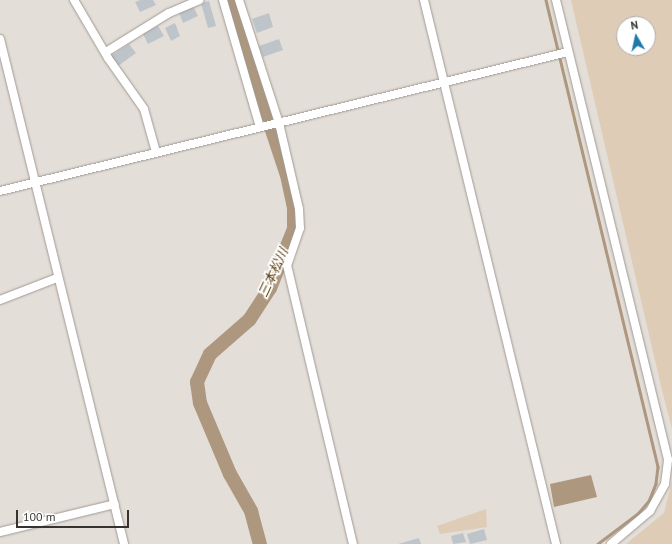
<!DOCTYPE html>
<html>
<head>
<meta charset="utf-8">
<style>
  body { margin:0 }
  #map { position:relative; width:672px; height:544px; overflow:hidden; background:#e4ded8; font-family:"PT Sans","Noto Sans JP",sans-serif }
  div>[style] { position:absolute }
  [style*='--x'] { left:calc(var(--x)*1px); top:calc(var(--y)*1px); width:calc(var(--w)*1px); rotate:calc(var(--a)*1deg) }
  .green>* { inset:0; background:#deccb7 }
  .water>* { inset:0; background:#ad977e }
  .stream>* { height:2.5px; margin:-1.25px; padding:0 1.25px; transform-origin:1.25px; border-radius:1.25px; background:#ad977e }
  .river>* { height:14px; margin:-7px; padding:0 7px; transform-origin:7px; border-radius:7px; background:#ad977e }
  .building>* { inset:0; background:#bec5ca }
  .roads { filter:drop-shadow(0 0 1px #9f9a94) drop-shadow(0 0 1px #9f9a94) }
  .minor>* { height:8px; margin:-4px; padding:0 4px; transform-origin:4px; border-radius:4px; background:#fff }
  span { translate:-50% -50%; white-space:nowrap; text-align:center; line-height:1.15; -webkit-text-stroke:3.5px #fff; paint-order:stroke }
  .water-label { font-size:13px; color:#583809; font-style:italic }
  .north { position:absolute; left:616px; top:16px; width:40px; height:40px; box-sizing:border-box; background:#fff; border:1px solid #aeadac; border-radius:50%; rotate:351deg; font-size:11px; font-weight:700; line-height:16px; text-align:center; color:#353330 }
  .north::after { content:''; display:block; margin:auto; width:14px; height:18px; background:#207aa8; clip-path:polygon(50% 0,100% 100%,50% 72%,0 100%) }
  .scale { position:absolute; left:16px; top:510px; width:113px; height:18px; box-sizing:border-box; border:2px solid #353330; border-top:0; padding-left:5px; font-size:12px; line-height:14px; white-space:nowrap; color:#353330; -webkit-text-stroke:3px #fff; paint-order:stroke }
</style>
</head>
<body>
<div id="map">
  <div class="green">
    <i style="clip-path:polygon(evenodd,571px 0,672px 0,672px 429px,661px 386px,571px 0,624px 24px,648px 24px,648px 48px,624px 48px,624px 24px)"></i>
    <i style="clip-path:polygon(672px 481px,672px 544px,626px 544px,664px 513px)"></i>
    <i style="clip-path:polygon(486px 509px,487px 527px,440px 534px,437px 526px)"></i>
  </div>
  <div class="water">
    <i style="clip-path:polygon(591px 475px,597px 497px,554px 507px,550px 484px)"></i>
  </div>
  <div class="stream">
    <i style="--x:546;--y:0;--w:480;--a:76.5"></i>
    <i style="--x:658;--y:467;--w:17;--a:97"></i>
    <i style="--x:656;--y:484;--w:18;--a:112"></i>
    <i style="--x:649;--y:501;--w:17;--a:130"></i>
    <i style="--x:638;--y:514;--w:50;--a:143.1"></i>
  </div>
  <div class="river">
    <i style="--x:229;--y:0;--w:184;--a:71.7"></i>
    <i style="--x:287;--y:175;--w:33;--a:78"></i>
    <i style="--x:294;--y:207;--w:22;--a:90"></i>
    <i style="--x:294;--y:229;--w:64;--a:112.1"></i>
    <i style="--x:270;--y:288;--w:38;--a:123"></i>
    <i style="--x:249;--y:320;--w:52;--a:138.9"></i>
    <i style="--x:210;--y:354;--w:31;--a:115"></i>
    <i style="--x:197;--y:382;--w:21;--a:82"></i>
    <i style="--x:200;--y:403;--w:77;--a:67.1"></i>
    <i style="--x:230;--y:474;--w:43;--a:60.4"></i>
    <i style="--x:251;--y:511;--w:34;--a:75"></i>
  </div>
  <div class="building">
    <i style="clip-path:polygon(140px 0,153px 0,156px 5px,140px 12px,135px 2px)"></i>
    <i style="clip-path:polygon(209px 1px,216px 26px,208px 28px,201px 3px)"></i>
    <i style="clip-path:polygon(193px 6px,198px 16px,183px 23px,179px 13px)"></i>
    <i style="clip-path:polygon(269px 13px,273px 27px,257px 33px,252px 19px)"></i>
    <i style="clip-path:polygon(175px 23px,180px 36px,171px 41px,165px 28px)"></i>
    <i style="clip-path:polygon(158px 26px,164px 36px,148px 44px,143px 34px)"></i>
    <i style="clip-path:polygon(279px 39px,283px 50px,263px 57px,259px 46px)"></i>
    <i style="clip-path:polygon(129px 44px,136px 53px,118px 66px,111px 56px)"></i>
    <i style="clip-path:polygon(484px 529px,487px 540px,470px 544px,467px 534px)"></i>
    <i style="clip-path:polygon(463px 533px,466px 542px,453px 544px,451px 536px)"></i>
    <i style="clip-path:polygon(419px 538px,421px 544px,398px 544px)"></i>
  </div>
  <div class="roads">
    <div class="minor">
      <i style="--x:74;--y:0;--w:67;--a:59.6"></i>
      <i style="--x:108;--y:58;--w:62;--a:54.8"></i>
      <i style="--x:144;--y:109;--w:45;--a:74.4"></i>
      <i style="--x:223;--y:0;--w:132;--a:73.8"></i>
      <i style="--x:239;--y:0;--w:129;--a:72"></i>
      <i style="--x:279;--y:123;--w:88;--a:76.9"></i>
      <i style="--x:299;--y:209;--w:19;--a:87"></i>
      <i style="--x:300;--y:228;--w:39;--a:109"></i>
      <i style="--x:287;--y:265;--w:287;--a:76.7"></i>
      <i style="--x:424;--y:0;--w:560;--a:76.36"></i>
      <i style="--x:556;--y:0;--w:473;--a:76.3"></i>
      <i style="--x:668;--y:460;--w:24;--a:97"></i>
      <i style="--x:665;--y:484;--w:31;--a:119"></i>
      <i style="--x:650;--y:511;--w:51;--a:139.8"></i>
      <i style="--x:0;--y:39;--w:520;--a:76.2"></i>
      <i style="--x:106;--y:52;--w:74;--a:-31.8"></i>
      <i style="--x:169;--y:13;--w:33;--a:-23"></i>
      <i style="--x:0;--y:191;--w:585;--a:-13.75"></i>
      <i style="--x:0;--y:300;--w:61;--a:-21.1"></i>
      <i style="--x:0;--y:532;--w:118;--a:-13.7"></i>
    </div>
  </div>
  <div class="water-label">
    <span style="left:274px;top:273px;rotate:-65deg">三本松川</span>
  </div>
  <div class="north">N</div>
  <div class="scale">100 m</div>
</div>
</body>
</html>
